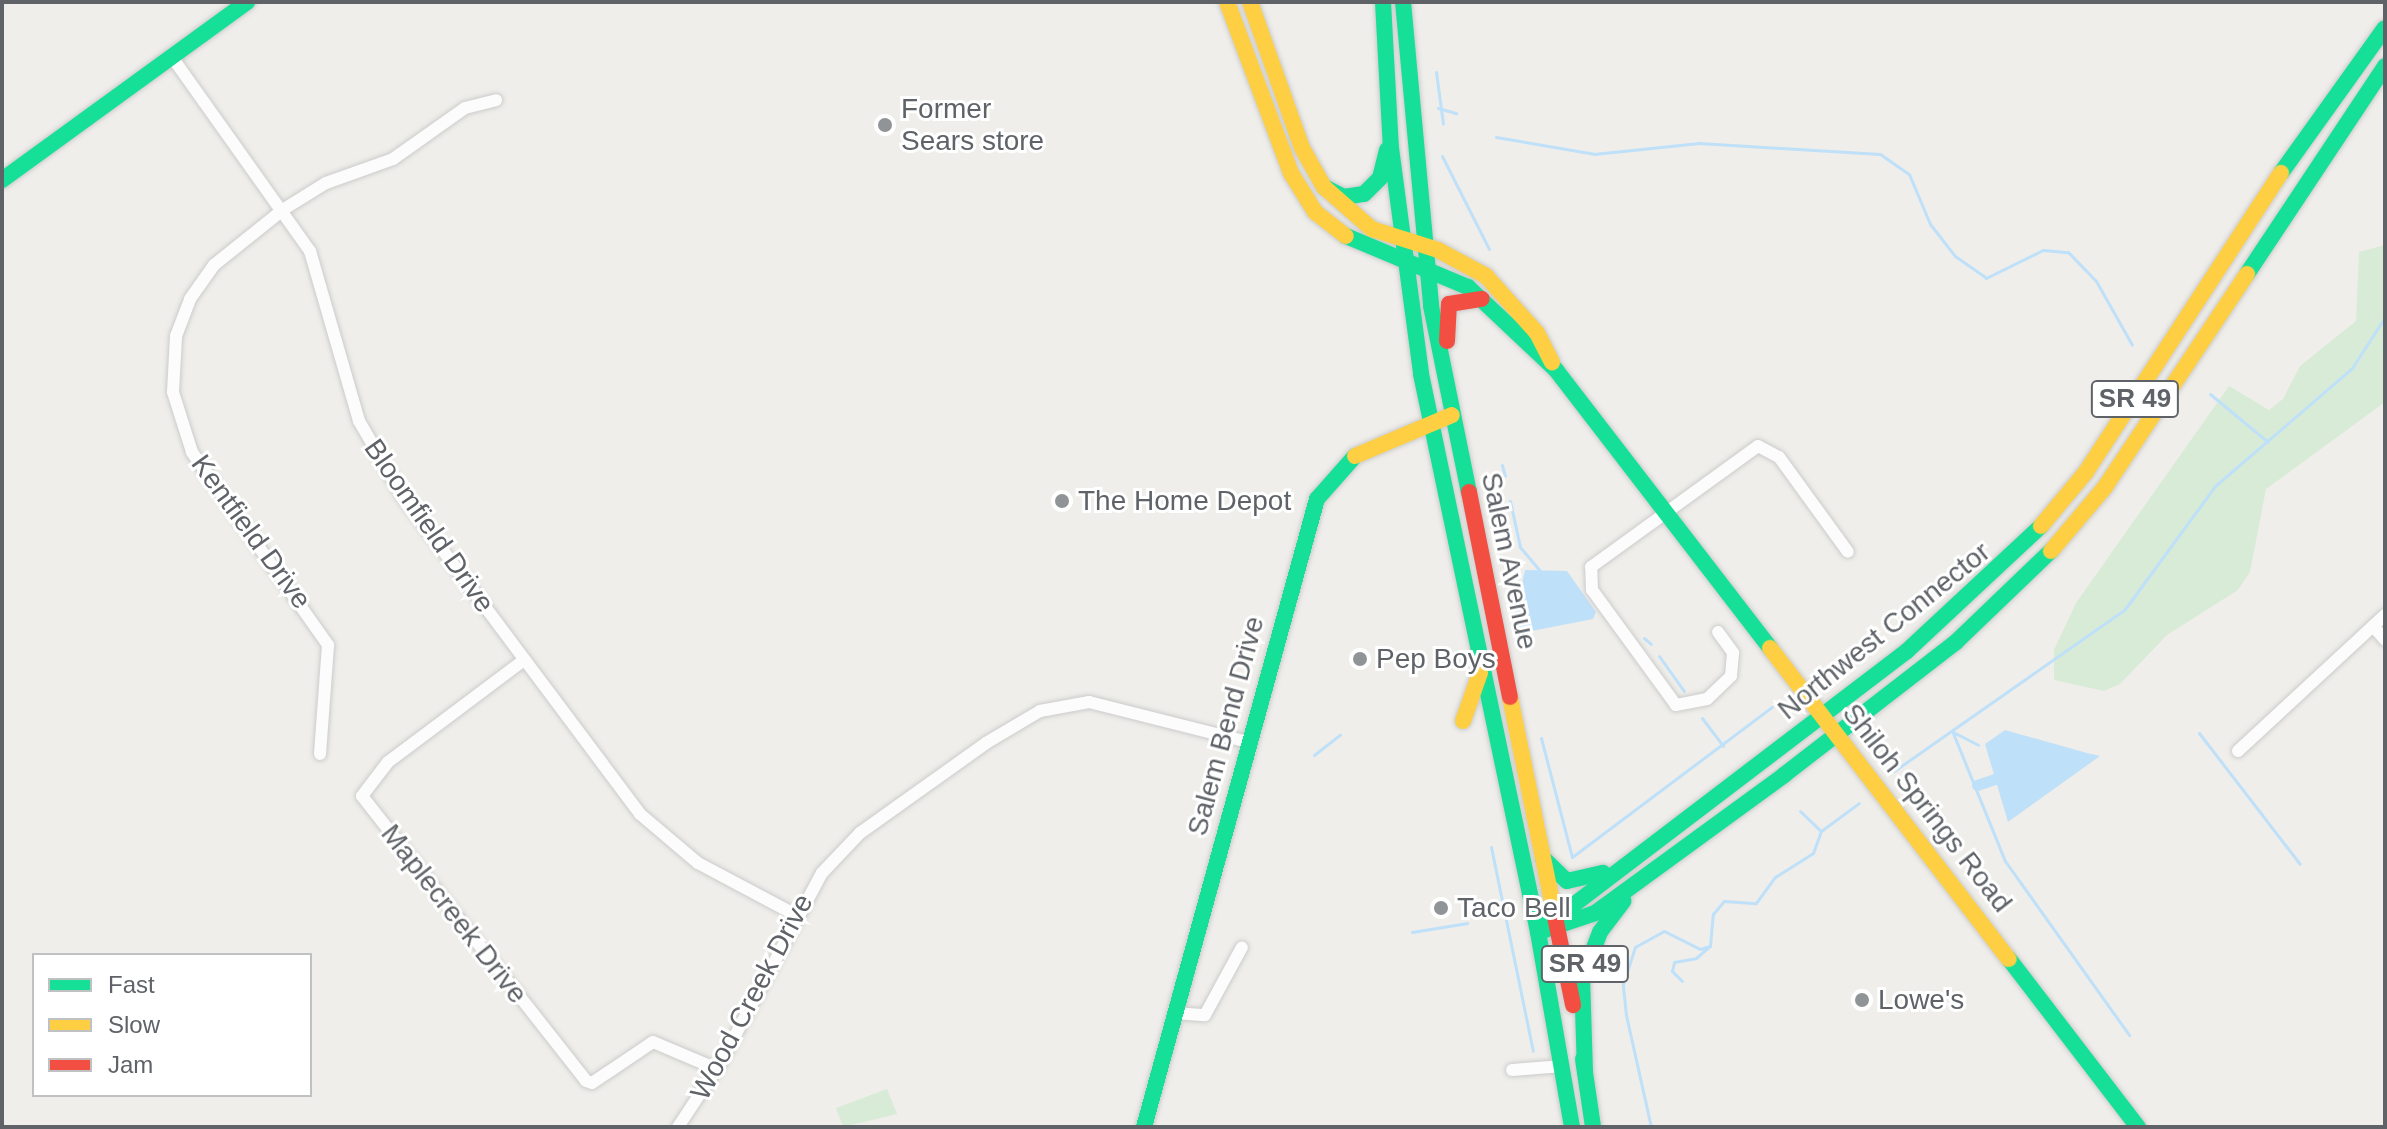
<!DOCTYPE html>
<html>
<head>
<meta charset="utf-8">
<style>
  body { margin:0 }
  #map { position:relative; width:2387px; height:1129px; overflow:hidden; background:#efeeea; font-family:Helvetica,sans-serif }
  div>[style] { position:absolute }
  [style*='--x'] { left:calc(var(--x)*1px); top:calc(var(--y)*1px); width:calc(var(--w)*1px); rotate:calc(var(--a)*1deg) }
  .green>* { inset:0; background:#d8ebd6 }
  .water>* { inset:0; background:#bfe0f9 }
  .stream>* { height:3px; margin:-1.5px; padding:0 1.5px; transform-origin:1.5px; border-radius:1.5px; background:#bfe0f9 }
  .canal>* { height:11px; margin:-5.5px; padding:0 5.5px; transform-origin:5.5px; border-radius:5.5px; background:#bfe0f9 }
  .roads { filter:drop-shadow(0 0 2px #cbcccc) drop-shadow(0 0 2px #cbcccc) }
  .street>* { height:12px; margin:-6px; padding:0 6px; transform-origin:6px; border-radius:6px; background:#fdfcfc }
  .fast>* { height:16px; margin:-8px; padding:0 8px; transform-origin:8px; border-radius:8px; background:#16e098 }
  .slow>* { height:16px; margin:-8px; padding:0 8px; transform-origin:8px; border-radius:8px; background:#ffcf43 }
  .jam>* { height:16px; margin:-8px; padding:0 8px; transform-origin:8px; border-radius:8px; background:#f24e42 }
  .dots>* { width:22px; height:22px; translate:-50% -50%; box-sizing:border-box; border:4px solid #fff; border-radius:50% }
  span { translate:-50% -50%; white-space:nowrap; text-align:center; line-height:1.15; -webkit-text-stroke:6px #fff; paint-order:stroke }
  .shield-label span { padding:2px 6px; background:#fff; border:2px solid; border-radius:6px; -webkit-text-stroke-width:0 }
  .shield-label { font-size:26px; color:#5f6368; font-weight:700 }
  .poi-label { font-size:28px; color:#5f6368 }
  .left { translate:0 -50%; text-align:left }
  .street-label { font-size:28px; color:#5f6368 }
  .frame { position:absolute; inset:0; border:4px solid #5f6368; pointer-events:none }
  .legend { position:absolute; left:32px; top:953px; width:280px; height:144px; box-sizing:border-box; background:#fff; border:2px solid #bfc1c3; margin:0; padding:10px 14px; list-style:none; font-size:24px; color:#5f6368 }
  .legend li { display:flex; align-items:center; gap:16px; height:40px }
  .legend b { width:40px; border:2px solid #bfc1c3 }
</style>
</head>
<body>
<div id="map">
  <div class="green">
    <i style="clip-path:polygon(2385px 245px,2385px 402px,2266px 489px,2250px 572px,2238px 590px,2167px 635px,2120px 684px,2104px 691px,2054px 680px,2054px 650px,2076px 603px,2229px 386px,2269px 410px,2283px 399px,2300px 366px,2356px 321px,2359px 252px)"></i>
    <i style="clip-path:polygon(887px 1089px,897px 1114px,843px 1127px,836px 1108px)"></i>
  </div>
  <div class="water">
    <i style="clip-path:polygon(1525px 570px,1567px 571px,1596px 612px,1593px 619px,1521px 633px,1514px 617px)"></i>
    <i style="clip-path:polygon(2005px 730px,2087px 753px,2100px 756px,2008px 822px,1985px 744px)"></i>
  </div>
  <div class="stream">
    <i style="--x:1436;--y:72;--w:52;--a:82.3"></i>
    <i style="--x:1438;--y:108;--w:19;--a:16"></i>
    <i style="--x:1496;--y:137;--w:99;--a:9.8"></i>
    <i style="--x:1594;--y:154;--w:106;--a:-6"></i>
    <i style="--x:1699;--y:143;--w:181;--a:3.5"></i>
    <i style="--x:1880;--y:154;--w:35;--a:35"></i>
    <i style="--x:1909;--y:174;--w:54;--a:67.2"></i>
    <i style="--x:1930;--y:224;--w:41;--a:52"></i>
    <i style="--x:1955;--y:256;--w:38;--a:35"></i>
    <i style="--x:1986;--y:278;--w:64;--a:-26.2"></i>
    <i style="--x:2043;--y:250;--w:25;--a:5"></i>
    <i style="--x:2068;--y:252;--w:40;--a:46"></i>
    <i style="--x:2096;--y:281;--w:73;--a:60.6"></i>
    <i style="--x:1442;--y:156;--w:104;--a:63.2"></i>
    <i style="--x:2210;--y:394;--w:75;--a:39.6"></i>
    <i style="--x:1502;--y:465;--w:11;--a:75"></i>
    <i style="--x:1510;--y:501;--w:47;--a:77.7"></i>
    <i style="--x:1520;--y:547;--w:33;--a:50"></i>
    <i style="--x:1644;--y:638;--w:9;--a:41"></i>
    <i style="--x:1659;--y:656;--w:43;--a:54.5"></i>
    <i style="--x:1444;--y:659;--w:15;--a:-32"></i>
    <i style="--x:1702;--y:718;--w:35;--a:53"></i>
    <i style="--x:1953;--y:732;--w:28;--a:27"></i>
    <i style="--x:1953;--y:733;--w:138;--a:67.9"></i>
    <i style="--x:2005;--y:861;--w:214;--a:54.5"></i>
    <i style="--x:2199;--y:733;--w:165;--a:52.4"></i>
    <i style="--x:1541;--y:738;--w:123;--a:75.4"></i>
    <i style="--x:1572;--y:857;--w:250;--a:-36.9"></i>
    <i style="--x:1314;--y:755;--w:33;--a:-38"></i>
    <i style="--x:1894;--y:771;--w:282;--a:-35"></i>
    <i style="--x:2125;--y:609;--w:152;--a:-53.8"></i>
    <i style="--x:2215;--y:486;--w:181;--a:-40.7"></i>
    <i style="--x:2352;--y:368;--w:61;--a:-57.1"></i>
    <i style="--x:1800;--y:811;--w:28;--a:44"></i>
    <i style="--x:1491;--y:847;--w:208;--a:78.4"></i>
    <i style="--x:1412;--y:932;--w:56;--a:-9.3"></i>
    <i style="--x:1682;--y:981;--w:14;--a:-135"></i>
    <i style="--x:1672;--y:971;--w:9;--a:-77"></i>
    <i style="--x:1674;--y:962;--w:22;--a:-10"></i>
    <i style="--x:1696;--y:958;--w:18;--a:-41"></i>
    <i style="--x:1651;--y:1127;--w:115;--a:-102.6"></i>
    <i style="--x:1626;--y:1015;--w:31;--a:-96"></i>
    <i style="--x:1623;--y:984;--w:39;--a:-72"></i>
    <i style="--x:1635;--y:947;--w:33;--a:-29"></i>
    <i style="--x:1664;--y:931;--w:40;--a:26.6"></i>
    <i style="--x:1700;--y:949;--w:10;--a:-17"></i>
    <i style="--x:1710;--y:946;--w:32;--a:-85"></i>
    <i style="--x:1713;--y:914;--w:17;--a:-50"></i>
    <i style="--x:1724;--y:901;--w:32;--a:4"></i>
    <i style="--x:1756;--y:903;--w:32;--a:-54"></i>
    <i style="--x:1775;--y:877;--w:45;--a:-32.3"></i>
    <i style="--x:1813;--y:853;--w:23;--a:-70"></i>
    <i style="--x:1821;--y:831;--w:47;--a:-36.4"></i>
  </div>
  <div class="canal">
    <i style="--x:1977;--y:785;--w:24;--a:-19"></i>
  </div>
  <div class="roads">
    <div class="street">
      <i style="--x:172;--y:57;--w:238;--a:54.6"></i>
      <i style="--x:310;--y:251;--w:177;--a:73.9"></i>
      <i style="--x:359;--y:421;--w:88;--a:59.9"></i>
      <i style="--x:403;--y:497;--w:396;--a:53.2"></i>
      <i style="--x:640;--y:814;--w:76;--a:40.2"></i>
      <i style="--x:698;--y:863;--w:109;--a:28"></i>
      <i style="--x:2373;--y:626;--w:18;--a:49"></i>
      <i style="--x:1718;--y:632;--w:26;--a:54"></i>
      <i style="--x:1733;--y:653;--w:23;--a:95"></i>
      <i style="--x:1731;--y:676;--w:33;--a:136"></i>
      <i style="--x:1707;--y:699;--w:32;--a:169"></i>
      <i style="--x:1676;--y:705;--w:142;--a:-126.1"></i>
      <i style="--x:1592;--y:590;--w:23;--a:-92"></i>
      <i style="--x:1591;--y:567;--w:206;--a:-35.9"></i>
      <i style="--x:1758;--y:446;--w:24;--a:28"></i>
      <i style="--x:1779;--y:457;--w:117;--a:54"></i>
      <i style="--x:524;--y:660;--w:170;--a:143.1"></i>
      <i style="--x:388;--y:762;--w:43;--a:127.4"></i>
      <i style="--x:362;--y:796;--w:362;--a:51.8"></i>
      <i style="--x:586;--y:1081;--w:6;--a:18"></i>
      <i style="--x:592;--y:1083;--w:73;--a:-33.9"></i>
      <i style="--x:653;--y:1042;--w:69;--a:22.9"></i>
      <i style="--x:2238;--y:751;--w:200;--a:-42.8"></i>
      <i style="--x:320;--y:754;--w:109;--a:-85.8"></i>
      <i style="--x:328;--y:645;--w:236;--a:-125.2"></i>
      <i style="--x:192;--y:452;--w:63;--a:-107.6"></i>
      <i style="--x:173;--y:392;--w:56;--a:-86.9"></i>
      <i style="--x:176;--y:336;--w:40;--a:-69"></i>
      <i style="--x:190;--y:299;--w:42;--a:-54.8"></i>
      <i style="--x:214;--y:265;--w:90;--a:-38.7"></i>
      <i style="--x:284;--y:209;--w:49;--a:-31.8"></i>
      <i style="--x:326;--y:183;--w:71;--a:-19.7"></i>
      <i style="--x:393;--y:159;--w:88;--a:-35.3"></i>
      <i style="--x:465;--y:108;--w:32;--a:-14"></i>
      <i style="--x:1174;--y:1013;--w:31;--a:4"></i>
      <i style="--x:1205;--y:1015;--w:77;--a:-61.4"></i>
      <i style="--x:1512;--y:1070;--w:51;--a:-4.5"></i>
      <i style="--x:678;--y:1127;--w:78;--a:-56.5"></i>
      <i style="--x:721;--y:1062;--w:214;--a:-61.9"></i>
      <i style="--x:822;--y:873;--w:55;--a:-46.5"></i>
      <i style="--x:860;--y:833;--w:155;--a:-35.5"></i>
      <i style="--x:986;--y:743;--w:63;--a:-30.7"></i>
      <i style="--x:1040;--y:711;--w:50;--a:-10.4"></i>
      <i style="--x:1089;--y:702;--w:164;--a:14.1"></i>
    </div>
    <div class="fast">
      <i style="--x:1383;--y:2;--w:146;--a:86.9"></i>
      <i style="--x:1391;--y:148;--w:228;--a:82.4"></i>
      <i style="--x:1421;--y:374;--w:570;--a:78.16"></i>
      <i style="--x:1403;--y:2;--w:305;--a:84.7"></i>
      <i style="--x:1431;--y:306;--w:190;--a:78.5"></i>
      <i style="--x:2281;--y:173;--w:178;--a:-54.4"></i>
      <i style="--x:2;--y:180;--w:303;--a:-36"></i>
      <i style="--x:1324;--y:187;--w:22;--a:27"></i>
      <i style="--x:1344;--y:197;--w:20;--a:-9"></i>
      <i style="--x:1364;--y:194;--w:23;--a:-45"></i>
      <i style="--x:1380;--y:178;--w:29;--a:-76"></i>
      <i style="--x:1346;--y:236;--w:132;--a:22.7"></i>
      <i style="--x:1468;--y:287;--w:121;--a:43.3"></i>
      <i style="--x:1556;--y:370;--w:351;--a:52.4"></i>
      <i style="--x:2247;--y:274;--w:250;--a:-56.4"></i>
      <i style="--x:1543;--y:858;--w:33;--a:44"></i>
      <i style="--x:1567;--y:881;--w:37;--a:-13"></i>
      <i style="--x:1538;--y:932;--w:464;--a:-37.3"></i>
      <i style="--x:1907;--y:651;--w:183;--a:-43"></i>
      <i style="--x:1538;--y:932;--w:198;--a:80.1"></i>
      <i style="--x:1539;--y:932;--w:59;--a:-18.7"></i>
      <i style="--x:1595;--y:913;--w:234;--a:-36.1"></i>
      <i style="--x:1784;--y:775;--w:217;--a:-37.7"></i>
      <i style="--x:1956;--y:642;--w:132;--a:-43.8"></i>
      <i style="--x:2009;--y:959;--w:212;--a:52.5"></i>
      <i style="--x:1583;--y:1059;--w:69;--a:81.6"></i>
      <i style="--x:1585;--y:1072;--w:93;--a:-91.8"></i>
      <i style="--x:1582;--y:979;--w:50;--a:-69"></i>
      <i style="--x:1600;--y:932;--w:39;--a:-53"></i>
      <i style="--x:1144;--y:1127;--w:651;--a:-74.6"></i>
      <i style="--x:1317;--y:499;--w:57;--a:-48.5"></i>
    </div>
    <div class="slow">
      <i style="--x:1227;--y:2;--w:183;--a:69.5"></i>
      <i style="--x:1291;--y:173;--w:46;--a:58.4"></i>
      <i style="--x:1315;--y:212;--w:39;--a:38"></i>
      <i style="--x:1250;--y:2;--w:155;--a:70.4"></i>
      <i style="--x:1302;--y:148;--w:45;--a:60.6"></i>
      <i style="--x:1324;--y:187;--w:64;--a:41.2"></i>
      <i style="--x:1372;--y:229;--w:69;--a:17.7"></i>
      <i style="--x:1438;--y:250;--w:55;--a:28.4"></i>
      <i style="--x:1486;--y:276;--w:76;--a:48.2"></i>
      <i style="--x:1537;--y:333;--w:33;--a:63"></i>
      <i style="--x:1355;--y:456;--w:105;--a:-22.9"></i>
      <i style="--x:2041;--y:526;--w:70;--a:-50.2"></i>
      <i style="--x:2086;--y:472;--w:357;--a:-56.9"></i>
      <i style="--x:2051;--y:551;--w:84;--a:-49.8"></i>
      <i style="--x:2105;--y:487;--w:256;--a:-56.3"></i>
      <i style="--x:1770;--y:648;--w:392;--a:52.5"></i>
      <i style="--x:1510;--y:697;--w:225;--a:78.4"></i>
      <i style="--x:1463;--y:721;--w:51;--a:-70.5"></i>
    </div>
    <div class="jam">
      <i style="--x:1447;--y:341;--w:37;--a:-87"></i>
      <i style="--x:1449;--y:304;--w:33;--a:-9"></i>
      <i style="--x:1469;--y:492;--w:209;--a:78.7"></i>
      <i style="--x:1555;--y:917;--w:90;--a:78.4"></i>
    </div>
  </div>
  <div class="dots">
    <i style="left:885px;top:125px;background:#919496"></i>
    <i style="left:1062px;top:501px;background:#919496"></i>
    <i style="left:1360px;top:659px;background:#919496"></i>
    <i style="left:1441px;top:908px;background:#919496"></i>
    <i style="left:1862px;top:1000px;background:#919496"></i>
  </div>
  <div class="shield-label">
    <span style="left:2135px;top:399px">SR 49</span>
    <span style="left:1585px;top:964px">SR 49</span>
  </div>
  <div class="poi-label">
    <span class="left" style="left:901px;top:125px">Former<br>Sears store</span>
    <span class="left" style="left:1078px;top:501px">The Home Depot</span>
    <span class="left" style="left:1376px;top:659px">Pep Boys</span>
    <span class="left" style="left:1457px;top:908px">Taco Bell</span>
    <span class="left" style="left:1878px;top:1000px">Lowe's</span>
  </div>
  <div class="street-label">
    <span style="left:429px;top:526px;rotate:55deg">Bloomfield Drive</span>
    <span style="left:251px;top:532px;rotate:54deg">Kentfield Drive</span>
    <span style="left:1509px;top:561px;rotate:78deg">Salem Avenue</span>
    <span style="left:1884px;top:631px;rotate:-39deg">Northwest Connector</span>
    <span style="left:1226px;top:726px;rotate:-75deg">Salem Bend Drive</span>
    <span style="left:1927px;top:808px;rotate:52deg">Shiloh Springs Road</span>
    <span style="left:454px;top:914px;rotate:52deg">Maplecreek Drive</span>
    <span style="left:752px;top:997px;rotate:-62deg">Wood Creek Drive</span>
  </div>
  <div class="frame"></div>
  <ul class="legend">
  <li><b style="height:10px;background:#16e098"></b>Fast</li>
  <li><b style="height:10px;background:#ffcf43"></b>Slow</li>
  <li><b style="height:10px;background:#f24e42"></b>Jam</li>
  </ul>
</div>
</body>
</html>
